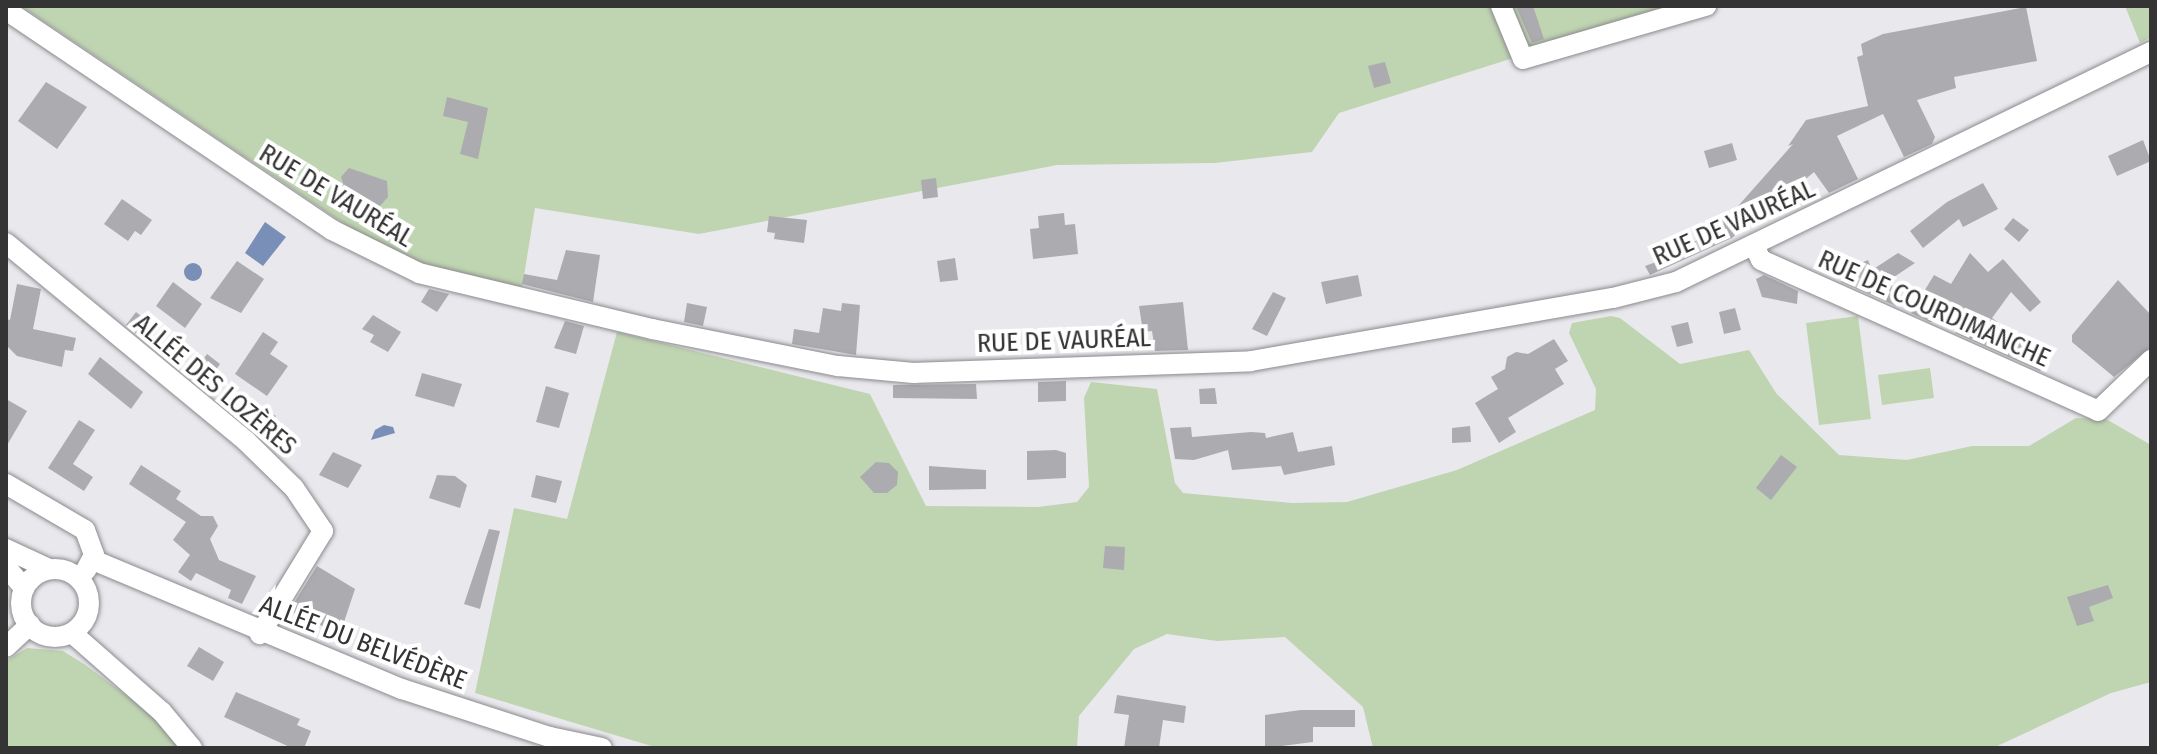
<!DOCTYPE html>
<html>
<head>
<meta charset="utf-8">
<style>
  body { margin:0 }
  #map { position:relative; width:2157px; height:754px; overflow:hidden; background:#e9e9ed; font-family:"Fira Sans Condensed",sans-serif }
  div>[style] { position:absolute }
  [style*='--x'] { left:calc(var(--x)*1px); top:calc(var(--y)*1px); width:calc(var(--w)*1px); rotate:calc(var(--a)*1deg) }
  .green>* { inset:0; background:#bfd4b1 }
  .water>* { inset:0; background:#7a8fb7 }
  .round { border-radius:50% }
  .building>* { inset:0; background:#acabaf }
  .roads { filter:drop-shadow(0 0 2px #8a8a8e) drop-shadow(0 0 2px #8a8a8e) }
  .minor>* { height:20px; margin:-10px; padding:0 10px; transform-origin:10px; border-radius:10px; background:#fff }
  .minor>.ring { margin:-10px; padding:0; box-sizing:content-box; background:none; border:20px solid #fff; border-radius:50% }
  span { translate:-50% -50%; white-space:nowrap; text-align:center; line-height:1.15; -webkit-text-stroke:8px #fff; paint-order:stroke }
  .street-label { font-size:26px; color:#343435 }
  .frame { position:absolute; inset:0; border:8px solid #343435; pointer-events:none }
</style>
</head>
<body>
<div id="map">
  <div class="green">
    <i style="clip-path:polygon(21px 6px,1678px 6px,1339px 113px,1312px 152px,1215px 163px,1057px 165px,699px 234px,535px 208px,522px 288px,420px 266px,377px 246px)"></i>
    <i style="clip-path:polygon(2125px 6px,2151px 6px,2151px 37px,2140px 43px)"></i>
    <i style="clip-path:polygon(1611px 316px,1620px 318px,1680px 364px,1749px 350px,1776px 393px,1839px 455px,1907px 460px,1972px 446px,2029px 446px,2076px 418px,2106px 419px,2151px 445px,2151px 682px,2111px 693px,1993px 748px,1373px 748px,1363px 707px,1285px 637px,1217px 641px,1167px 634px,1134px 649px,1079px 716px,1077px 748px,658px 748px,475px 693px,514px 508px,567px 519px,617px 332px,870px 394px,926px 506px,1038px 507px,1077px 502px,1089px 487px,1084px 398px,1091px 382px,1157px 389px,1175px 483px,1183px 493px,1292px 503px,1347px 502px,1457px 470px,1595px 410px,1596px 389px,1569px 333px,1572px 323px)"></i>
    <i style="clip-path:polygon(1858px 316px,1871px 419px,1819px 425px,1806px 323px)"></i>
    <i style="clip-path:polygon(1930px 368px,1934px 398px,1882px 405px,1878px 375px)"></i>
    <i style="clip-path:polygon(27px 648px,63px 651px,84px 664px,150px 713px,179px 748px,6px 748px,6px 661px)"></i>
  </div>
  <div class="water">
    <i style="clip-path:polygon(265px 222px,286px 237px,263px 266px,245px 253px)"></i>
    <i class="round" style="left:184px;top:263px;width:18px;height:18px"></i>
    <i style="clip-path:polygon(384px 425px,393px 427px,395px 433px,371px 440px,375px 430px)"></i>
  </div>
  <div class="building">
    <i style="clip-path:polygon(1516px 6px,1533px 6px,1544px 39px,1532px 43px)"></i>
    <i style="clip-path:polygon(2026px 7px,2037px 61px,1954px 77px,1956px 88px,1917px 100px,1935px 137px,1932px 144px,1904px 157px,1883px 114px,1837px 136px,1858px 179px,1829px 193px,1814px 172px,1795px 188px,1792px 183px,1732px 238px,1650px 275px,1645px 266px,1681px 253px,1739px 205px,1793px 144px,1788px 146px,1806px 120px,1868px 106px,1857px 57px,1863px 55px,1861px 44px,1883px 34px)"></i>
    <i style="clip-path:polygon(1385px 62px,1391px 83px,1374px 88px,1368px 66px)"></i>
    <i style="clip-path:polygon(46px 82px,87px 107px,57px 149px,18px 121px)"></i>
    <i style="clip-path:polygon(447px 97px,488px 108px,478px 159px,460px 154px,468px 122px,443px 116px)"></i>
    <i style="clip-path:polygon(2143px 140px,2151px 161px,2117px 176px,2108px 156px)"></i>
    <i style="clip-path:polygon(1732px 143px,1737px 160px,1709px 168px,1704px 151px)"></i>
    <i style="clip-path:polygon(349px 168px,387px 181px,388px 197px,372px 215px,352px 210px,341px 177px)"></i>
    <i style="clip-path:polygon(936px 178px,938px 197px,923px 199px,921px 180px)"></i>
    <i style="clip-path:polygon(1983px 183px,1998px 209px,1963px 227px,1959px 219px,1923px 248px,1910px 231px,1947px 202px)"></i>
    <i style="clip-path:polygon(122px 199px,152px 220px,141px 235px,135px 231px,128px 241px,104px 224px)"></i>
    <i style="clip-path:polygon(1064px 213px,1065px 225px,1075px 224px,1078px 254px,1033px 259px,1030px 229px,1039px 228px,1038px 216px)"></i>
    <i style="clip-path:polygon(769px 216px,807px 220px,804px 243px,774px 239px,775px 233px,767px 232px)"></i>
    <i style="clip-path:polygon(2013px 218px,2029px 230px,2019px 242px,2004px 229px)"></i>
    <i style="clip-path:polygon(566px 250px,600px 255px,593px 302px,522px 284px,524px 274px,557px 280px)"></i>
    <i style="clip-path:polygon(1898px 253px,1915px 263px,1891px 279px,1896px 306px,1841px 282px,1837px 273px,1868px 260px,1872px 270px)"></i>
    <i style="clip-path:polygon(1970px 253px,1988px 272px,2003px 259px,2041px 302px,2030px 312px,2011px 292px,1992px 318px,2049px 359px,2040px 371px,1955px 333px,1963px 319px,1930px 322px,1911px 313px,1934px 275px,1951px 284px)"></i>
    <i style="clip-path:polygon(955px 258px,958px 280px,940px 282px,937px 261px)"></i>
    <i style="clip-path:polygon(237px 261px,264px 279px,241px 313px,210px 298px)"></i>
    <i style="clip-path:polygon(1358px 275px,1362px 296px,1326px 304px,1321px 282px)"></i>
    <i style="clip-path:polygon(1764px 275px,1798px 291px,1797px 304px,1762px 297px,1756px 279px)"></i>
    <i style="clip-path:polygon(2118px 280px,2151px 315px,2151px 347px,2114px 377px,2072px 342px,2072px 335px)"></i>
    <i style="clip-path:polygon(173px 282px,202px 304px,185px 328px,156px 306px)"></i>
    <i style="clip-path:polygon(17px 284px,41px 289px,33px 329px,76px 338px,73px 351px,65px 350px,62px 367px,17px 356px,6px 345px,6px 319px,10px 320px)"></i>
    <i style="clip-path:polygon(429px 289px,449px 294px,437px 312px,421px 302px)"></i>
    <i style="clip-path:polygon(1273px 292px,1286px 298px,1267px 336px,1252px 329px)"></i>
    <i style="clip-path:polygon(1183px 302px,1188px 350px,1155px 351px,1152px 331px,1143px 332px,1139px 306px)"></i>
    <i style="clip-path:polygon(687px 303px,707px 307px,703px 326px,684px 322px)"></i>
    <i style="clip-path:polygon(842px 303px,860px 305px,856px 355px,792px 344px,794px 329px,819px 333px,823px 308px,841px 311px)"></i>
    <i style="clip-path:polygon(1735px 308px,1741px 330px,1724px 334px,1719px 312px)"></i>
    <i style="clip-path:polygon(136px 312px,150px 323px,139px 336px,126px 325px)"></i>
    <i style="clip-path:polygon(373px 315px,401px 332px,388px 352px,370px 342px,374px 335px,362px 329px)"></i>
    <i style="clip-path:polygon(565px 321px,584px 326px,576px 354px,554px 348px)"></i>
    <i style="clip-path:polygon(1688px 322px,1693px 343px,1677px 347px,1671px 326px)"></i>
    <i style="clip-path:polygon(263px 332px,278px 342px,270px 354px,288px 366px,267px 396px,235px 374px)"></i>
    <i style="clip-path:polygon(1554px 339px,1568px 361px,1555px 369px,1564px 384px,1508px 418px,1516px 432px,1499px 443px,1475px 403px,1498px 389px,1491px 377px,1505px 369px,1507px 357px,1516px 352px,1528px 354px)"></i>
    <i style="clip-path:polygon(207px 354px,220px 364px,204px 387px,191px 377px)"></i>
    <i style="clip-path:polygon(100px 357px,143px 392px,131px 409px,88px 374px)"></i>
    <i style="clip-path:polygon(422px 373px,462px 384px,454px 407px,415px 396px)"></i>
    <i style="clip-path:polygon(1066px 381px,1066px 401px,1038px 402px,1038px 382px)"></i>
    <i style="clip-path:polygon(976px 384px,977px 399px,893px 398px,893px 385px)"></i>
    <i style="clip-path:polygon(546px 386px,569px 393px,559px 428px,536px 422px)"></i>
    <i style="clip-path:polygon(1215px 388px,1217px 404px,1200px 404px,1199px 389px)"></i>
    <i style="clip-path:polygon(6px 399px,27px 411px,6px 447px)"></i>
    <i style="clip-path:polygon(263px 407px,276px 416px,261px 437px,249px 427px)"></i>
    <i style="clip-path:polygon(79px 420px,95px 430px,73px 464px,93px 477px,84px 491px,48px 468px)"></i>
    <i style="clip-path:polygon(1470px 426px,1471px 442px,1452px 443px,1452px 428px)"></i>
    <i style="clip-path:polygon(1191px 427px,1192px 437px,1251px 432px,1265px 433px,1266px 438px,1293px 432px,1298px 452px,1332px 446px,1335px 465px,1284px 475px,1281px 466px,1232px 470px,1228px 450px,1194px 460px,1175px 459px,1170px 428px)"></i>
    <i style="clip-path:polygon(1056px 450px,1066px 453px,1066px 478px,1027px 480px,1027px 451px)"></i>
    <i style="clip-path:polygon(333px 452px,362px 465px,348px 488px,319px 475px)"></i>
    <i style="clip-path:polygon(1781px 455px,1797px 467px,1771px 500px,1756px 488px)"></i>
    <i style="clip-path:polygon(876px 462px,889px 463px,898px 472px,897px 485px,887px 493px,874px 493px,860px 477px)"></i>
    <i style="clip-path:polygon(141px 465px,181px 491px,176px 499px,201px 516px,213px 516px,218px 526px,210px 539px,219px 560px,256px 576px,242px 604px,228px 598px,231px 590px,196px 573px,191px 581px,178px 572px,190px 555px,173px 540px,186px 522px,129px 484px)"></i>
    <i style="clip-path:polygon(929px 466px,986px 470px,986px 489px,929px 490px)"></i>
    <i style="clip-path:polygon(437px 475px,455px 476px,467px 485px,460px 508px,429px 498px)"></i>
    <i style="clip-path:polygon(536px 475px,562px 481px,556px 503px,531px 497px)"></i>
    <i style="clip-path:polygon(489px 529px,500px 531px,480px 609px,464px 604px)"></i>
    <i style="clip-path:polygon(1105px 546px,1125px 547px,1124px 570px,1103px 568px)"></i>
    <i style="clip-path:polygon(317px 566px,355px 589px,340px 634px,289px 611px)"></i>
    <i style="clip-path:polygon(2108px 585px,2113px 598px,2089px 607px,2094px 621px,2077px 626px,2067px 597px)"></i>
    <i style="clip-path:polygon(199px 647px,224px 662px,213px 681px,187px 666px)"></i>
    <i style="clip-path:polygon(236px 692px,300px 719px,297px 725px,311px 731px,304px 748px,292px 748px,224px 717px)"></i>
    <i style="clip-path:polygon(1117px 695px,1186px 706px,1184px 723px,1163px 720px,1159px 748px,1124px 748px,1129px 715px,1114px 713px)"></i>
    <i style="clip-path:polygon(1301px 710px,1355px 710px,1355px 727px,1313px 727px,1313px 742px,1265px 748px,1265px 715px)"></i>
  </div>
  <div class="roads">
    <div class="minor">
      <i style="--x:1501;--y:6;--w:57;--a:67.5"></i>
      <i style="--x:1523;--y:59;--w:191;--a:-16.2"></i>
      <i style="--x:6;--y:10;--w:393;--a:34"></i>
      <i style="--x:332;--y:230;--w:97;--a:26.3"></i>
      <i style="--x:419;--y:273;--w:240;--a:13.5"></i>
      <i style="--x:652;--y:329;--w:190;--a:11.3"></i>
      <i style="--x:838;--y:366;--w:76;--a:5.3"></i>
      <i style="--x:914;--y:373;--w:337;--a:-2"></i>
      <i style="--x:1251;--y:361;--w:367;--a:-9.9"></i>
      <i style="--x:1613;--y:298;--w:65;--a:-14.3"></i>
      <i style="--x:1676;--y:282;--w:528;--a:-25.84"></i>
      <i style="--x:6;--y:243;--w:311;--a:39.5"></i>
      <i style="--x:246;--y:441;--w:67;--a:44.4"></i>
      <i style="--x:294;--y:488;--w:52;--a:56"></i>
      <i style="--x:323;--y:531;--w:121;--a:121.5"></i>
      <i style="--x:1755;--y:248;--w:13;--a:63"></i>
      <i style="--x:1761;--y:260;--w:369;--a:24.1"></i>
      <i style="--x:2098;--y:411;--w:74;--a:-43.9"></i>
      <i style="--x:6;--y:484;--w:91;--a:30.2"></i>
      <i style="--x:85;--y:530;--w:27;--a:70"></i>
      <i style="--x:94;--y:555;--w:17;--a:118"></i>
      <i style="--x:6;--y:549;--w:47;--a:24.9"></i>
      <i style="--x:93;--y:560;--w:335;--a:22.7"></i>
      <i style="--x:402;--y:689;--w:156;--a:18"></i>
      <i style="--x:550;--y:737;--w:53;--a:11.9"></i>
      <i style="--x:6;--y:567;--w:28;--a:49"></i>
      <i class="ring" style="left:21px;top:569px;width:48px;height:48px"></i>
      <i style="--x:72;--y:633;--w:120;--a:41.3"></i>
      <i style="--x:162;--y:712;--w:47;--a:50.2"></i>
      <i style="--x:6;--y:647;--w:33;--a:-43"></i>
    </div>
  </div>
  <div class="street-label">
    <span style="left:336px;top:196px;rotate:31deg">RUE DE VAURÉAL</span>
    <span style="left:1734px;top:223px;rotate:-24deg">RUE DE VAURÉAL</span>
    <span style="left:1934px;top:309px;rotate:24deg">RUE DE COURDIMANCHE</span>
    <span style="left:1064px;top:341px;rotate:-2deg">RUE DE VAURÉAL</span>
    <span style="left:215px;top:385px;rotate:40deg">ALLÉE DES LOZÈRES</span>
    <span style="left:363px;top:643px;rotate:21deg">ALLÉE DU BELVÉDÈRE</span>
  </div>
  <div class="frame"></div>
</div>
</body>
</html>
